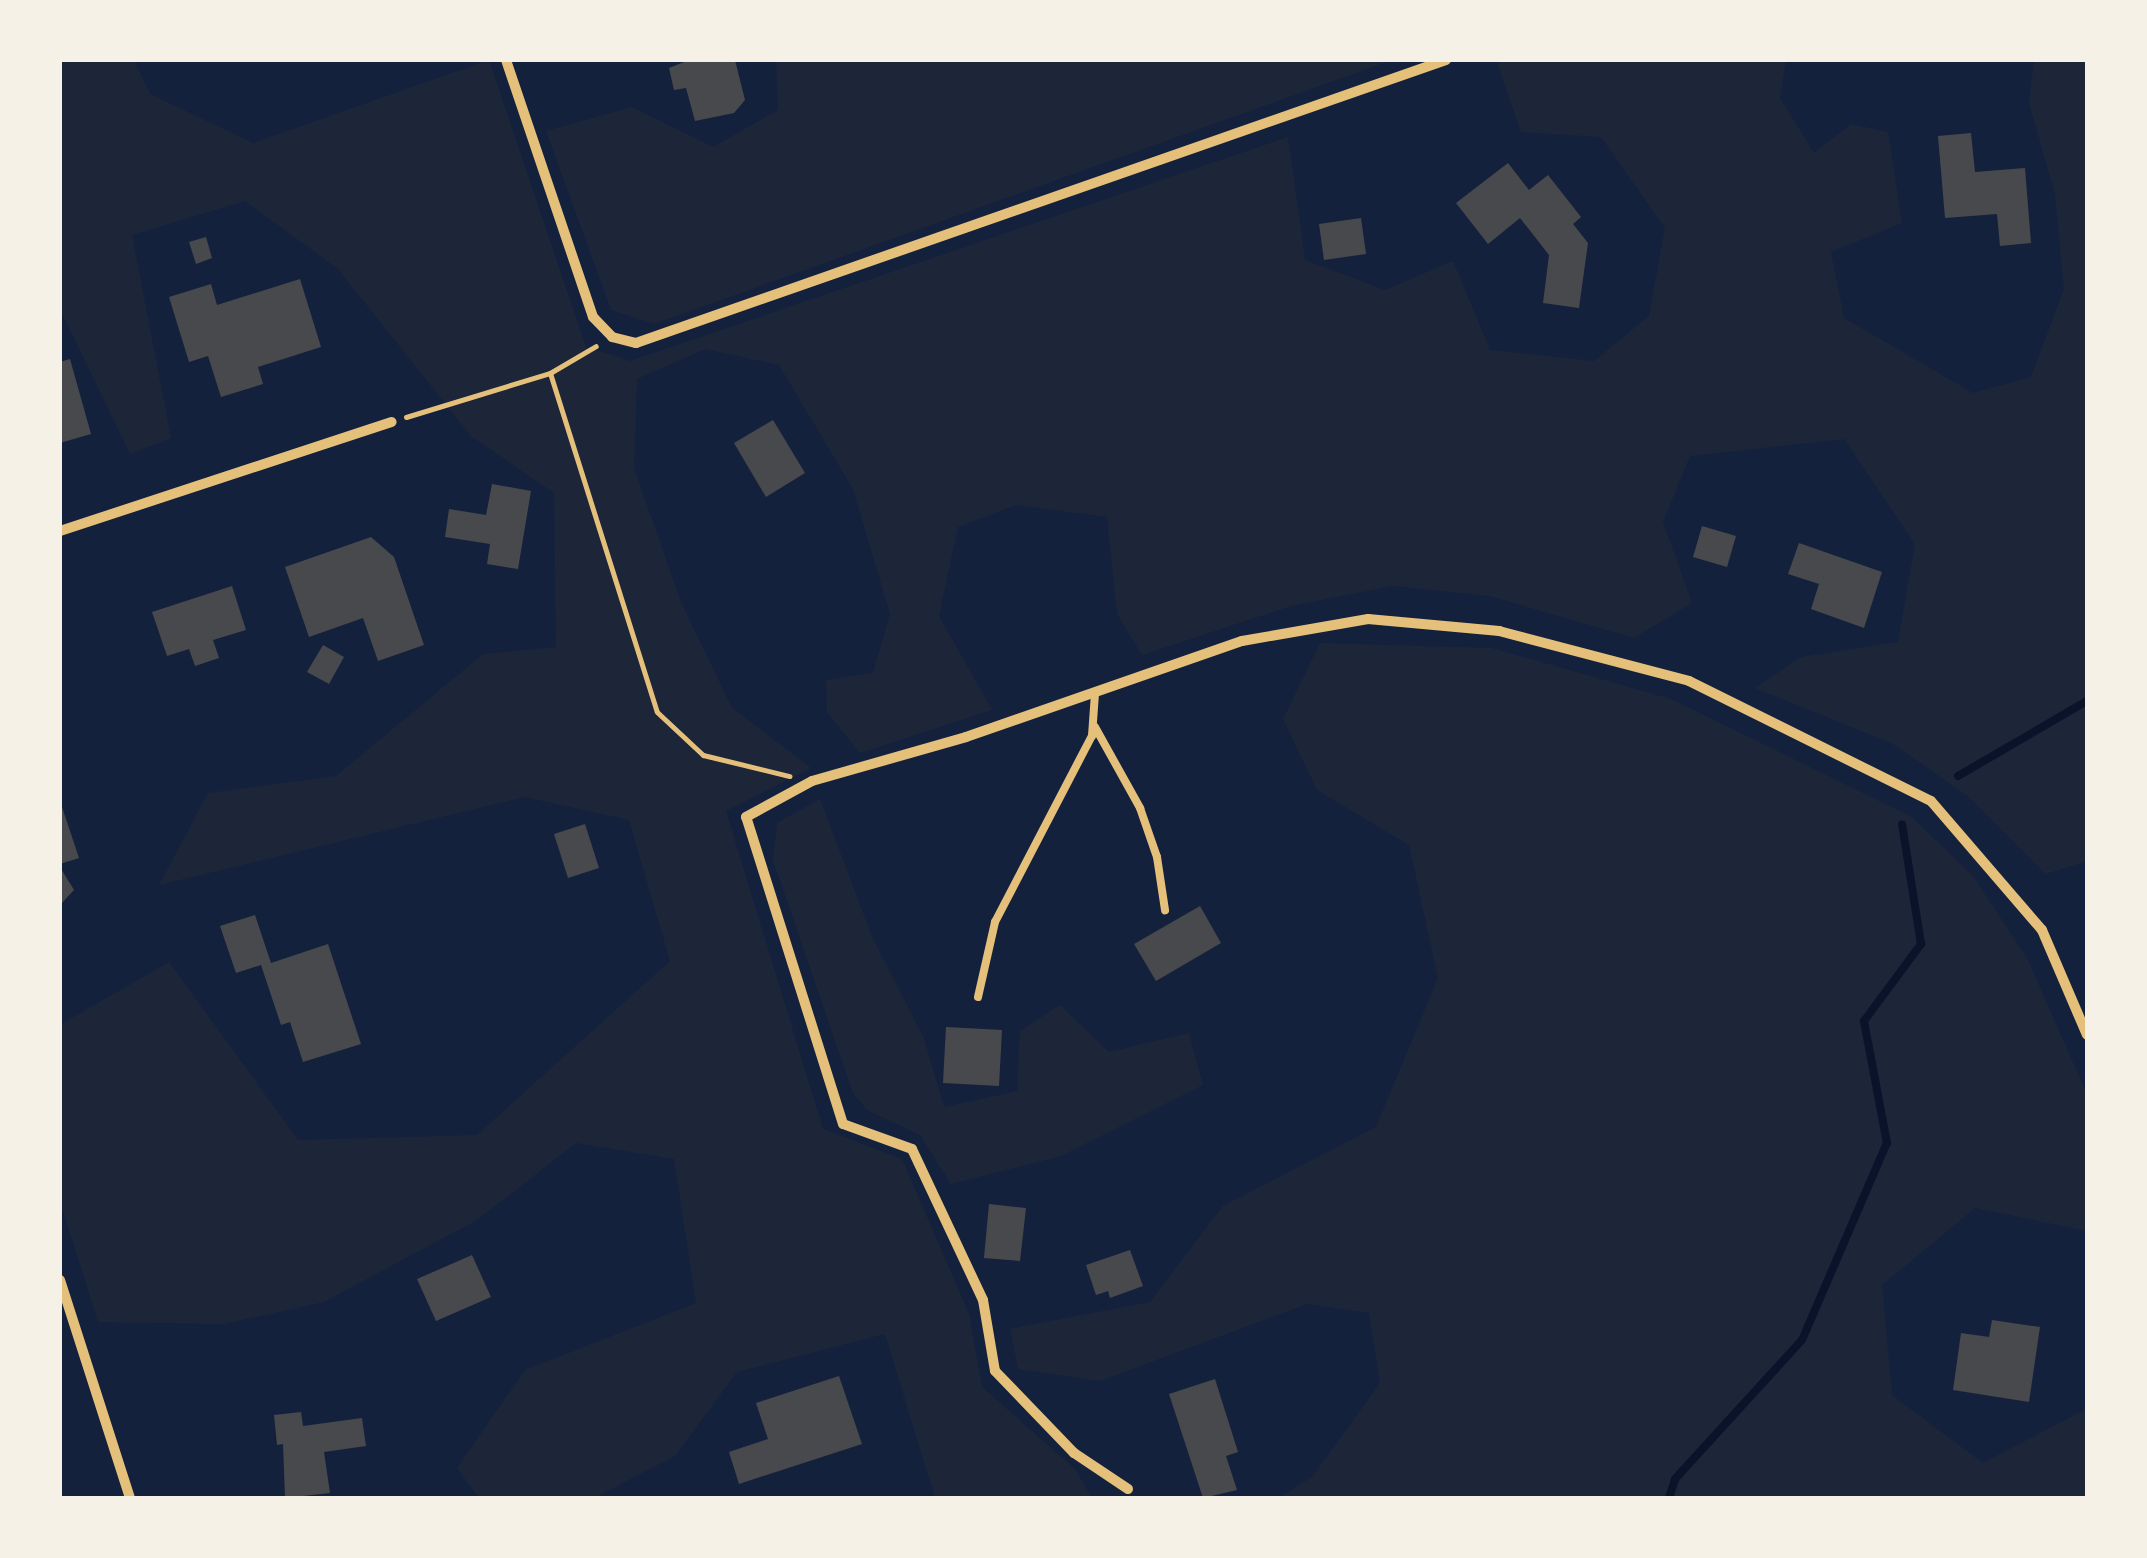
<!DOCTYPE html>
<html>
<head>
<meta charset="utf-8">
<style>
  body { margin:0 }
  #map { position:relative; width:2147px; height:1558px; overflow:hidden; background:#14213d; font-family:"PT Sans Narrow",sans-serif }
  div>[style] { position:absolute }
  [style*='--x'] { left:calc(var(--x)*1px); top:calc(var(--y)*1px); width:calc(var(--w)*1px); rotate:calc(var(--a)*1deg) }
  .green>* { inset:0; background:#1d2539 }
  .stream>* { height:8px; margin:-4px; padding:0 4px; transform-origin:4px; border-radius:4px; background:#0b132b }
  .building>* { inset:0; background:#48494c }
  .path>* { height:5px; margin:-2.5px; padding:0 2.5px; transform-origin:2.5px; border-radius:2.5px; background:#e5c07b }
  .service>* { height:8px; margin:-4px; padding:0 4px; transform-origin:4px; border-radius:4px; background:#e5c07b }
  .minor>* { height:10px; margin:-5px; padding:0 5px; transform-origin:5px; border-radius:5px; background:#e5c07b }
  span { translate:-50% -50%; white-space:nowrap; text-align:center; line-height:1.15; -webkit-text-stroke:9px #f6f1e7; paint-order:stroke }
  .frame { position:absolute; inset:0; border:62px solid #f6f1e7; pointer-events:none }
</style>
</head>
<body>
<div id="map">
  <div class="green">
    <i style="clip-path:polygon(60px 60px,134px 60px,150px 94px,253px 143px,489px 60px,586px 347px,630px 361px,1288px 137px,1305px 260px,1385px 290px,1453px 261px,1490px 350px,1594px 361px,1649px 316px,1665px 228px,1601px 137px,1521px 132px,1496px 60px,1786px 60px,1780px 98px,1814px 153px,1851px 124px,1888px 132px,1902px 223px,1831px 252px,1844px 318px,1973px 393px,2031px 377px,2064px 289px,2055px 194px,2029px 103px,2034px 60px,2087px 60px,2087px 861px,2046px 874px,1968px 796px,1893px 744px,1755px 688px,1801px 657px,1898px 642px,1915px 544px,1844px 439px,1690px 456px,1663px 522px,1692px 603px,1634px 638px,1490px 596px,1393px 586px,1291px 606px,1142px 655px,1117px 614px,1107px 517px,1016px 505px,958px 527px,939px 616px,992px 710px,860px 753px,827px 712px,826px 680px,873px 673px,890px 614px,853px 489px,779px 365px,705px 349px,637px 379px,634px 468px,681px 602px,732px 708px,811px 768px,726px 811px,823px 1129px,902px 1159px,969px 1314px,982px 1387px,1075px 1469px,1092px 1498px,935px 1498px,885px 1334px,737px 1372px,675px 1456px,594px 1498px,479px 1498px,457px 1468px,525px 1370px,696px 1303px,674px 1159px,576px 1143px,477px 1220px,324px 1302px,224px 1324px,98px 1322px,60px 1201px,60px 1025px,169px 962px,298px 1140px,477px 1135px,670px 961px,629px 820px,525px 797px,159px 885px,208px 793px,336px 776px,483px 654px,556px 647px,554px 493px,471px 436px,338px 269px,245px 201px,132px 235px,171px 438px,130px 454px,60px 309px)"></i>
    <i style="clip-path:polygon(776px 60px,1392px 60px,654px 324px,611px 310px,546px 131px,632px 107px,713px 147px,778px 110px)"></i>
    <i style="clip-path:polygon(1320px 643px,1492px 648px,1671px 699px,1912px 817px,1973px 876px,2027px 958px,2087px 1094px,2087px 1231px,1975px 1208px,1882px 1285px,1892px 1395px,1983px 1463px,2084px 1410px,2087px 1387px,2087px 1498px,1279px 1498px,1313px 1476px,1380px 1383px,1369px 1313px,1307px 1304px,1100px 1381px,1018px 1369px,1010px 1329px,1150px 1302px,1223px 1206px,1376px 1127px,1438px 978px,1409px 845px,1317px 790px,1283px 719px)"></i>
    <i style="clip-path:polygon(820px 799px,873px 939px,923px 1036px,944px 1107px,1017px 1091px,1020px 1031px,1060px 1005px,1109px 1052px,1189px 1033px,1203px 1085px,1061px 1156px,951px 1184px,920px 1135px,867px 1110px,853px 1093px,773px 860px,777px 823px)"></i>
  </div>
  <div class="stream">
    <i style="--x:1958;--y:776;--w:149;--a:-30.2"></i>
    <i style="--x:1669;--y:1498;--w:20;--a:-72"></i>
    <i style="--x:1675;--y:1479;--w:188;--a:-47.6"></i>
    <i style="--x:1802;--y:1340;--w:215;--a:-66.7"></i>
    <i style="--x:1887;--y:1143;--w:124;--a:-100.7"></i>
    <i style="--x:1864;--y:1021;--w:96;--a:-53.5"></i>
    <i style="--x:1921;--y:944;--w:121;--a:-99"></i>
  </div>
  <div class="building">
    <i style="clip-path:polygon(689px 60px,735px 60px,745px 100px,734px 113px,695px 121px,686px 88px,674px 90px,669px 68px)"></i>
    <i style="clip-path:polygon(1971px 133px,1975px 172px,2025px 168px,2031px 243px,2000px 246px,1997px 214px,1945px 218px,1938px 136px)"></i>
    <i style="clip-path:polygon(1508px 163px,1529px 190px,1548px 175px,1581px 217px,1573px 224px,1588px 243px,1579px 308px,1543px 303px,1549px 255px,1520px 218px,1488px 244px,1456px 203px)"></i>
    <i style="clip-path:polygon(1361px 218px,1366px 254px,1324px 260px,1319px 224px)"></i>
    <i style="clip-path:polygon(206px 237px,212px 258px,196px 264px,189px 242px)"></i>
    <i style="clip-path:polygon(300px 279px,321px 347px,258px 367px,263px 384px,221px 397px,208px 356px,189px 362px,169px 297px,211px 284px,217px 305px)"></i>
    <i style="clip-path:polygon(70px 359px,91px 434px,60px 443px,60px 362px)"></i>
    <i style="clip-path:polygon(773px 420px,805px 473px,766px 497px,734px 443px)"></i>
    <i style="clip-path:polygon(492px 484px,531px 491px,518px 569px,487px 564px,490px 544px,445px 537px,449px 509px,486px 515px)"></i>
    <i style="clip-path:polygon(1702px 526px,1736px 536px,1727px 567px,1693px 557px)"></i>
    <i style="clip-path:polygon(371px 537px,394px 557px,424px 645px,378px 661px,363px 618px,309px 637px,285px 567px)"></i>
    <i style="clip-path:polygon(1799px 543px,1882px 572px,1864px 628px,1811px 609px,1819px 584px,1788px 574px)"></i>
    <i style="clip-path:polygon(232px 586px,246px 630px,213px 640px,219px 658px,195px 666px,189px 649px,167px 656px,152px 612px)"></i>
    <i style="clip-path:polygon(323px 645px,344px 657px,329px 684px,307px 672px)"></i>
    <i style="clip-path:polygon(60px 801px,79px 858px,60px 864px)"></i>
    <i style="clip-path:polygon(585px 824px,599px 868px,568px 878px,554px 834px)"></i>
    <i style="clip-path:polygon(60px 867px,74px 890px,60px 905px)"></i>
    <i style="clip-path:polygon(1200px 906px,1221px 943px,1156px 981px,1134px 944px)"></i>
    <i style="clip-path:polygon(255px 915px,271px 963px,328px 944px,361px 1044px,303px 1062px,290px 1022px,281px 1025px,261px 965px,236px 973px,220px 926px)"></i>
    <i style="clip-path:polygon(946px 1027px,1002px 1030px,999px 1086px,943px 1083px)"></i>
    <i style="clip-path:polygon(989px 1204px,1026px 1208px,1020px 1261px,984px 1258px)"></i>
    <i style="clip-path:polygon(1130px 1250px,1143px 1286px,1110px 1298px,1108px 1291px,1096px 1295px,1086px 1265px)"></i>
    <i style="clip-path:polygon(472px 1255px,491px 1297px,436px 1321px,417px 1279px)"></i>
    <i style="clip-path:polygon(1992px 1320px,2040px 1327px,2029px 1402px,1953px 1390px,1961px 1333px,1989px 1337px)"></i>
    <i style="clip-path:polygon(839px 1376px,862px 1444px,739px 1484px,729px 1452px,768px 1439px,756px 1403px)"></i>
    <i style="clip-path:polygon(1215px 1379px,1238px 1452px,1226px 1456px,1237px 1490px,1203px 1498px,1169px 1394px)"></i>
    <i style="clip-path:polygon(301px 1412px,303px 1426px,362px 1418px,366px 1446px,324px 1452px,330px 1493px,285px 1498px,283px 1444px,277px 1445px,274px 1415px)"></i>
  </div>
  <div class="path">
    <i style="--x:550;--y:373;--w:355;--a:72.5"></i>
    <i style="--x:657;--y:712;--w:63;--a:43.1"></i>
    <i style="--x:703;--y:755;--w:89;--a:13.7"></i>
    <i style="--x:406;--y:417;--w:151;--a:-17"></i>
    <i style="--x:550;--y:373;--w:53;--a:-30.4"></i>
  </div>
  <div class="service">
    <i style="--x:1095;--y:727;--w:93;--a:60.9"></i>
    <i style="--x:1140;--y:808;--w:52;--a:70.9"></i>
    <i style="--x:1157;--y:857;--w:54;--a:81.4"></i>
    <i style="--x:978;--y:997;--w:77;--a:-77.2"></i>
    <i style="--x:995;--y:922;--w:210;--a:-62.5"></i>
    <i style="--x:1092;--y:736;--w:43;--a:-86"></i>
  </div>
  <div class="minor">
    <i style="--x:506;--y:60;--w:271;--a:71.3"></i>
    <i style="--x:593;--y:317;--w:28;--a:46"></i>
    <i style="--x:612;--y:337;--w:25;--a:14"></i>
    <i style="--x:636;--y:343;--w:858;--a:-19.26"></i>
    <i style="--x:60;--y:531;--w:349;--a:-18.2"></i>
    <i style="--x:60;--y:1280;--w:229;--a:72.2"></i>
    <i style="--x:1128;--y:1489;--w:65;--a:-146.3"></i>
    <i style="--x:1074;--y:1453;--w:114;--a:-133.9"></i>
    <i style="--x:995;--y:1371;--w:72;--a:-99.6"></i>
    <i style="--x:983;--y:1300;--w:167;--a:-115.2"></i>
    <i style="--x:912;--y:1149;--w:73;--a:-160.1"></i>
    <i style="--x:843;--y:1124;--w:322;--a:-107.5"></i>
    <i style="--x:746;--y:817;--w:75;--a:-28.6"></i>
    <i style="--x:812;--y:781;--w:160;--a:-15.9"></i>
    <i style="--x:966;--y:737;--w:292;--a:-19.2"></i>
    <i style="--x:1242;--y:641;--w:128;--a:-9.9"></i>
    <i style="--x:1368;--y:619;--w:132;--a:5.2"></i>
    <i style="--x:1499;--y:631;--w:196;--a:14.7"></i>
    <i style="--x:1689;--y:681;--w:270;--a:26.4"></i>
    <i style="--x:1931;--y:801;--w:170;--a:49.3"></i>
    <i style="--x:2042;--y:930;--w:114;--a:66.8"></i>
  </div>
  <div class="frame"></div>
</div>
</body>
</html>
